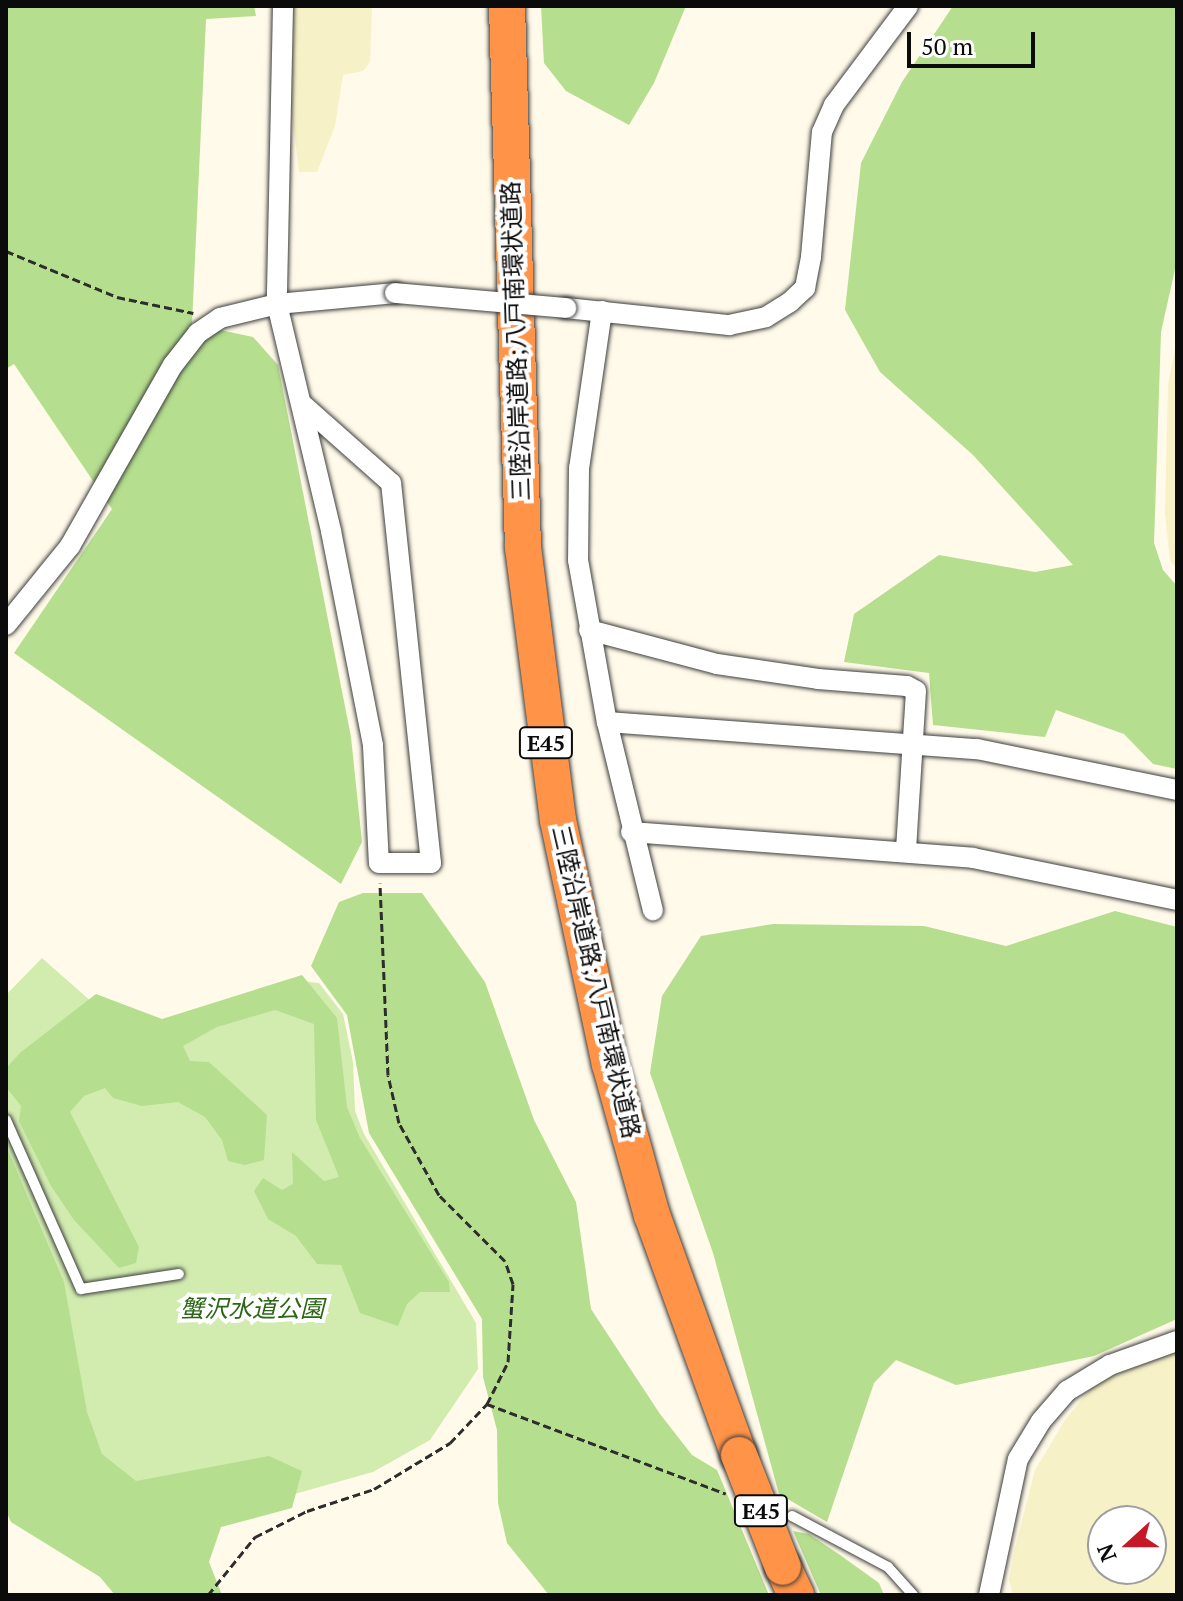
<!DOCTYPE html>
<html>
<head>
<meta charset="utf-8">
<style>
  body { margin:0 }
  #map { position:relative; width:1183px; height:1601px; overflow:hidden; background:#fffae9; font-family:"PT Serif","Noto Sans JP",serif }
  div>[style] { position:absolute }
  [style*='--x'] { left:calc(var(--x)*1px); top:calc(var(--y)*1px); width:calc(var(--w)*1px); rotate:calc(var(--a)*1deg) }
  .farmland>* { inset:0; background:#f7f1c7 }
  .green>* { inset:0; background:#d2ecb0 }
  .forest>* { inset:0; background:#b5de8e }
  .path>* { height:3px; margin-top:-1.5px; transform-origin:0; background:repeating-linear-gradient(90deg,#2d2d2d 0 8px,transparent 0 12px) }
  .roads { filter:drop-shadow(0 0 2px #3e3e3e) drop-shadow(0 0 2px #3e3e3e) }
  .lane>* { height:10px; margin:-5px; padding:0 5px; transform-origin:5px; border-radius:5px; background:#fff }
  .street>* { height:20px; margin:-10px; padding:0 10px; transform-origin:10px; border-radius:10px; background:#fff }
  .highway>* { height:36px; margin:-18px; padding:0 18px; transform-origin:18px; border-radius:18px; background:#ff9347 }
  .bridges { filter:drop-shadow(0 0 2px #3e3e3e) drop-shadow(0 0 2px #3e3e3e) }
  .street-bridge>* { height:20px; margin:-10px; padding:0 10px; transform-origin:10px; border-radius:10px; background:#fff }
  .highway-bridge>* { height:36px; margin:-18px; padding:0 18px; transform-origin:18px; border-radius:18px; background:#ff9347 }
  span { translate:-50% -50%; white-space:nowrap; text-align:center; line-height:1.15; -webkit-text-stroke:8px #fff; paint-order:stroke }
  .shield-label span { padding:2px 6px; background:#fff; border:2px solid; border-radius:6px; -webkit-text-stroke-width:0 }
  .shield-label { font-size:22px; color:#0b0b0b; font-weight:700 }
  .street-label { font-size:24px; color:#0b0b0b }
  .park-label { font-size:24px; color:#2b6717; font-style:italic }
  .frame { position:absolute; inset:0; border:8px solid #0b0b0b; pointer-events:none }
  .north { position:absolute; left:1087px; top:1505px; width:80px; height:80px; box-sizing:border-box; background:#fff; border:2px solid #9d9d9d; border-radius:50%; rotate:249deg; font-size:22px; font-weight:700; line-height:32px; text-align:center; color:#0b0b0b }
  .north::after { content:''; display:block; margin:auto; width:28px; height:36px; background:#c51928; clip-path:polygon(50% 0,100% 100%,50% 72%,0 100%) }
  .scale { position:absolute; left:907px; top:32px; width:128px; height:36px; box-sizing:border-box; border:4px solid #0b0b0b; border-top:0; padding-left:10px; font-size:24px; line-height:28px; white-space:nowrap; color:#0b0b0b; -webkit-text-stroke:6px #fff; paint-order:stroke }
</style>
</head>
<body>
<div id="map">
  <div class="farmland">
    <i style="clip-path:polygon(292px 6px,372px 6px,370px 62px,363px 71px,343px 75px,335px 126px,317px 172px,299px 172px,290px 99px)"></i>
    <i style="clip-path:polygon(1177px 338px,1177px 570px,1170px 560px,1165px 513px,1168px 385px)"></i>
    <i style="clip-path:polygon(evenodd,1177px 1350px,1177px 1595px,1013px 1595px,1009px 1580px,1015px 1548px,1035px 1470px,1065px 1420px,1095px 1383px,1177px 1350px,1103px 1521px,1151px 1521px,1151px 1569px,1103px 1569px,1103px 1521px)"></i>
  </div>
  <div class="green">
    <i style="clip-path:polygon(42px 958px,136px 1041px,292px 980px,319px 983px,343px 1014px,353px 1062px,355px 1111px,364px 1134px,476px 1323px,478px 1369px,430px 1440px,373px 1472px,298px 1493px,162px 1521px,119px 1512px,6px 1172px,6px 995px)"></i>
  </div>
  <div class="forest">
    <i style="clip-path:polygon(6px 6px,254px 6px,256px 16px,206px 19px,192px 324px,253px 337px,278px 365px,351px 737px,362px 842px,341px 884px,14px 653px,112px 509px,14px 364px,6px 369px)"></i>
    <i style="clip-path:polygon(541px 6px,686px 6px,654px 83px,629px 125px,566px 91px,544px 63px)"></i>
    <i style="clip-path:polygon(953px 6px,1177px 6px,1177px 260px,1161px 332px,1154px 543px,1163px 570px,1177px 586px,1177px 769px,1153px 764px,1124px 734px,1056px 710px,1045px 737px,933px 725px,929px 673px,844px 662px,854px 614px,939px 555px,1035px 572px,1073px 565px,973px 455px,880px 372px,845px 310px,861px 163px,902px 82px)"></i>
    <i style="clip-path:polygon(363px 893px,422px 893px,485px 982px,534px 1120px,576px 1202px,591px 1309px,660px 1414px,692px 1455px,717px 1470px,769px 1595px,549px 1595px,507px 1543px,498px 1503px,497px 1430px,483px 1377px,482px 1319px,369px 1133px,347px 1015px,311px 966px,339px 902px)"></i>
    <i style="clip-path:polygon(1115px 911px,1177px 927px,1177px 1319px,1094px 1356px,956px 1385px,896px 1360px,874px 1383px,827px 1522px,779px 1494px,713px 1253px,650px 1073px,662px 996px,701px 936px,773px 924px,924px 926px,1006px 946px)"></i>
    <i style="clip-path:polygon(302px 975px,337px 1018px,347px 1107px,360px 1138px,449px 1282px,450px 1292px,420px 1292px,407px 1304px,398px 1326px,360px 1313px,341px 1265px,317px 1264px,296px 1236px,268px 1219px,254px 1191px,263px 1178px,282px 1190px,293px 1184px,292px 1152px,324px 1181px,339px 1177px,316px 1120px,314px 1024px,275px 1010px,217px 1027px,183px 1046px,190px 1061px,209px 1062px,267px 1115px,264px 1160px,245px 1165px,228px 1161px,222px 1140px,205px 1117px,178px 1102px,142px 1106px,113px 1098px,105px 1088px,84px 1096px,70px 1112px,139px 1247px,136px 1263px,119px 1268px,74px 1220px,51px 1186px,19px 1121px,21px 1106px,6px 1087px,6px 1068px,21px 1052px,96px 994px,162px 1019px)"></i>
    <i style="clip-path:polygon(6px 1146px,64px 1282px,87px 1412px,102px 1454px,136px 1481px,269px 1456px,302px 1471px,292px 1508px,221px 1527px,209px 1562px,222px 1595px,115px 1595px,100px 1577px,11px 1522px,6px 1511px)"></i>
    <i style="clip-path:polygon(793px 1531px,809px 1534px,840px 1555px,879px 1583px,884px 1595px,821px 1595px)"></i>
  </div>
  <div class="path">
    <i style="--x:6;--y:251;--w:120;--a:22.5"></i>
    <i style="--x:117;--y:297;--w:78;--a:11.9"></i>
    <i style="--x:487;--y:1404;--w:255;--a:20.6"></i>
    <i style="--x:208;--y:1595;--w:75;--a:-51"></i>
    <i style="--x:255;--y:1537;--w:58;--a:-26.6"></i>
    <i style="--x:307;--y:1511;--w:71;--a:-18.2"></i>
    <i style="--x:374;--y:1489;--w:89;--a:-31.2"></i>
    <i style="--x:450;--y:1443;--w:54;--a:-46.5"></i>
    <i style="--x:487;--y:1404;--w:47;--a:-63.4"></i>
    <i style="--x:508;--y:1362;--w:78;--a:-86.3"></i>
    <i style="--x:513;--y:1284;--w:24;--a:-109"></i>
    <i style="--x:505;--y:1261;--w:93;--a:-135"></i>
    <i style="--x:439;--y:1195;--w:82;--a:-119.1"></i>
    <i style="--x:399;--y:1123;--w:49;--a:-102.9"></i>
    <i style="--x:388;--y:1075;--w:192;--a:-92.4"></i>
  </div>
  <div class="roads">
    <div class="lane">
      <i style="--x:6;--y:1120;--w:185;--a:66.1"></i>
      <i style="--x:81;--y:1289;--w:99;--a:-8.7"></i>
      <i style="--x:792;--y:1516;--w:109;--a:28"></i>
      <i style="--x:888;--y:1567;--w:38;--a:48"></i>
    </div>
    <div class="street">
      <i style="--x:283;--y:6;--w:298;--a:91.2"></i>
      <i style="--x:277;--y:304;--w:233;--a:76.6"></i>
      <i style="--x:331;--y:531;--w:219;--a:78.9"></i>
      <i style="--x:373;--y:746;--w:117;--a:87.1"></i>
      <i style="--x:379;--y:863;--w:52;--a:0"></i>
      <i style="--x:431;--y:863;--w:382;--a:-96"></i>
      <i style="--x:391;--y:483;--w:119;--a:-138.4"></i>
      <i style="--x:566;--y:308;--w:164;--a:6"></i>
      <i style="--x:729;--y:325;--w:38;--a:-12"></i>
      <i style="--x:766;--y:317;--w:28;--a:-32"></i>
      <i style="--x:790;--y:302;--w:21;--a:-43"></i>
      <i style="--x:805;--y:288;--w:32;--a:-79"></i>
      <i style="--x:811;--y:257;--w:125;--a:-85"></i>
      <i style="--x:822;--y:132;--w:30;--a:-66"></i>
      <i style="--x:834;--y:105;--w:124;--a:-53.2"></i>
      <i style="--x:602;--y:311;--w:159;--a:98.3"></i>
      <i style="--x:579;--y:468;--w:92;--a:90.6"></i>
      <i style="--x:578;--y:560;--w:165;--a:79.9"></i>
      <i style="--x:607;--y:722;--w:194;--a:76.3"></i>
      <i style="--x:6;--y:625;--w:102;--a:-51"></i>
      <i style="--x:70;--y:546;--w:208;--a:-60.4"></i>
      <i style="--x:173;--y:365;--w:41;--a:-52"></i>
      <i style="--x:198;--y:333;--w:27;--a:-34"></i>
      <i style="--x:220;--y:318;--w:59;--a:-13.8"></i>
      <i style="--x:277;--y:304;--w:119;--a:-5.3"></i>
      <i style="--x:589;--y:630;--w:132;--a:14.9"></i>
      <i style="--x:717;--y:664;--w:102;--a:8.4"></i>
      <i style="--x:818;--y:679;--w:89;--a:4.5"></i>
      <i style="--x:907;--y:686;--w:10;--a:29"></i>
      <i style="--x:916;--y:691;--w:161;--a:93.6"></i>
      <i style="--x:607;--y:722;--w:371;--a:4.2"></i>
      <i style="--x:977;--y:749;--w:204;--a:11.6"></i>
      <i style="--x:631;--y:832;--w:343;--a:4.3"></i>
      <i style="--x:973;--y:858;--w:208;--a:11.6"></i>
      <i style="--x:989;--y:1595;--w:139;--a:-78"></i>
      <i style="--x:1018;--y:1459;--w:44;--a:-58.8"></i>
      <i style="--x:1041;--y:1421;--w:40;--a:-49"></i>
      <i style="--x:1067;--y:1391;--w:50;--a:-31.2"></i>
      <i style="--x:1110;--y:1365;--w:71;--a:-19.7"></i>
    </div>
    <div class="highway">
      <i style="--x:507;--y:6;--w:541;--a:88.31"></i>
      <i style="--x:523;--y:547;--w:275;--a:82.7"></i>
      <i style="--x:558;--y:820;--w:249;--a:78"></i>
      <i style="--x:610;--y:1064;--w:157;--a:74.5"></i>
      <i style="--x:652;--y:1215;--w:255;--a:70.1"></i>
      <i style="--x:783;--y:1567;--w:31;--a:65"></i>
    </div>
  </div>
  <div class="bridges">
    <div class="street-bridge">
      <i style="--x:395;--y:293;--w:172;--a:5"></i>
    </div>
    <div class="highway-bridge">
      <i style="--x:739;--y:1455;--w:120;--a:68.6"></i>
    </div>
  </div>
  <div class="shield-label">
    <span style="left:546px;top:743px">E45</span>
    <span style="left:761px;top:1511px">E45</span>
  </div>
  <div class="street-label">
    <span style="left:516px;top:341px;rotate:-92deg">三陸沿岸道路;八戸南環状道路</span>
    <span style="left:596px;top:982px;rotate:77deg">三陸沿岸道路;八戸南環状道路</span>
  </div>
  <div class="park-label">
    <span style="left:252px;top:1309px">蟹沢水道公園</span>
  </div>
  <div class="frame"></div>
  <div class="north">N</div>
  <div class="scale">50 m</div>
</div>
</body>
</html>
